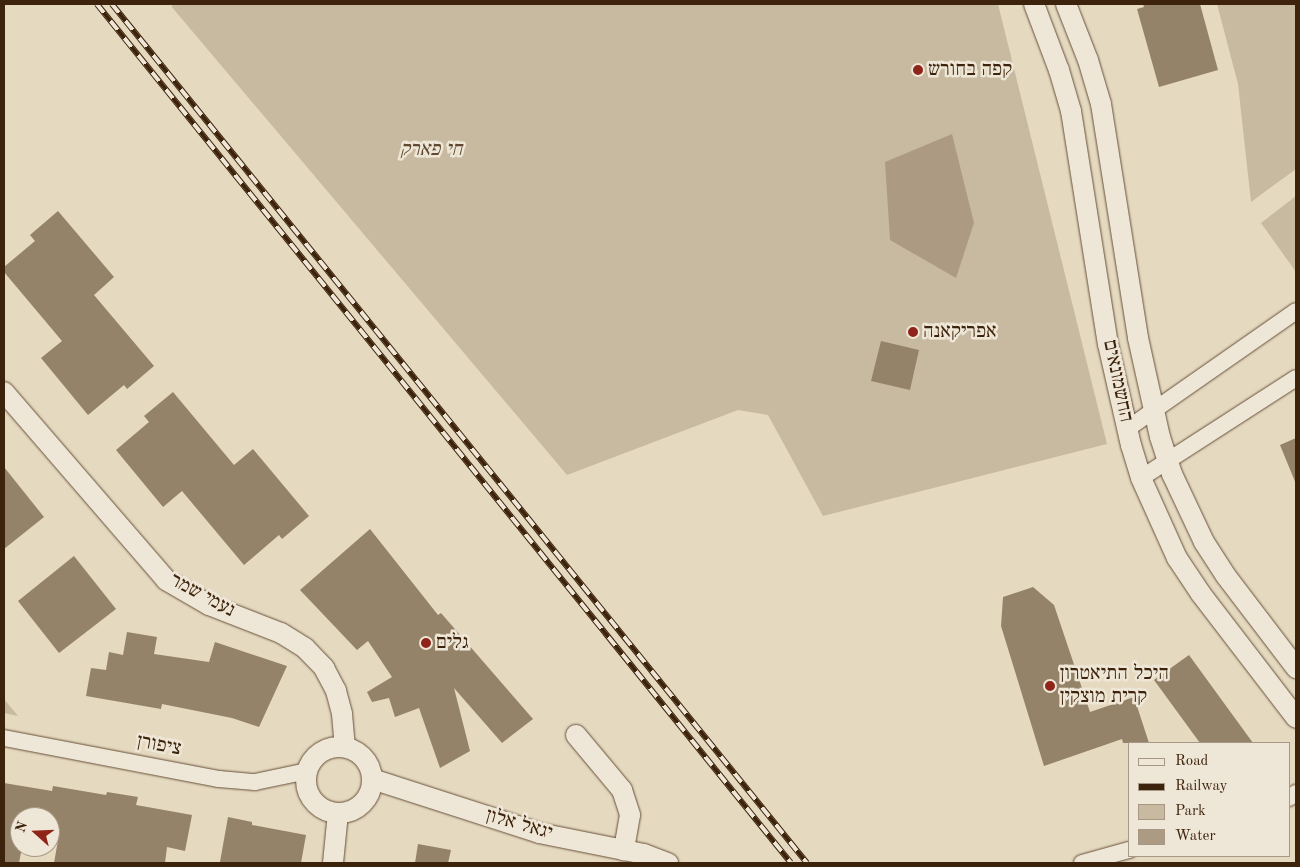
<!DOCTYPE html>
<html>
<head>
<meta charset="utf-8">
<style>
  body { margin:0 }
  #map { position:relative; width:1300px; height:867px; overflow:hidden; background:#e5d9c0; font-family:"Old Standard TT","Frank Ruhl Libre",serif }
  div>[style] { position:absolute }
  [style*='--x'] { left:calc(var(--x)*1px); top:calc(var(--y)*1px); width:calc(var(--w)*1px); rotate:calc(var(--a)*1deg) }
  .green>* { inset:0; background:#c8baa1 }
  .water>* { inset:0; background:#ac9b82 }
  .building>* { inset:0; background:#948269 }
  .roads { filter:drop-shadow(0 0 1px #675038) drop-shadow(0 0 1px #675038) }
  .minor>* { height:16px; margin:-8px; padding:0 8px; transform-origin:8px; border-radius:8px; background:#eee6d6 }
  .tertiary>* { height:20px; margin:-10px; padding:0 10px; transform-origin:10px; border-radius:10px; background:#eee6d6 }
  .tertiary>.ring { margin:-10px; padding:0; box-sizing:content-box; background:none; border:20px solid #eee6d6; border-radius:50% }
  .rail>* { height:5.5px; margin-top:-2.75px; transform-origin:0; background:repeating-linear-gradient(90deg,#eee6d6 0 11px,#3d230b 0 22px); box-sizing:border-box; border-block:1px solid #3d230b }
  .dots>* { width:14px; height:14px; translate:-50% -50%; box-sizing:border-box; border:2px solid #eee6d6; border-radius:50% }
  span { translate:-50% -50%; white-space:nowrap; text-align:center; line-height:1.15; -webkit-text-stroke:5px #eee6d6; paint-order:stroke }
  .poi-label { font-size:20px; color:#3d230b }
  .left { translate:0 -50%; text-align:left }
  .park-label { font-size:20px; color:#604930; font-style:italic }
  .street-label { font-size:20px; color:#3d230b }
  .frame { position:absolute; inset:0; border:5px solid #3d230b; pointer-events:none }
  .legend { position:absolute; left:1128px; top:742px; width:162px; height:115px; box-sizing:border-box; background:#eee6d6; border:1px solid #a79885; margin:0; padding:6px 9px; list-style:none; font-size:15px; color:#3d230b }
  .legend li { display:flex; align-items:center; gap:10px; height:25px }
  .legend b { width:25px; border:1px solid #a79885 }
  .north { position:absolute; left:10px; top:807px; width:50px; height:50px; box-sizing:border-box; background:#eee6d6; border:1px solid #a79885; border-radius:50%; rotate:290deg; font-size:14px; font-weight:700; line-height:20px; text-align:center; color:#3d230b }
  .north::after { content:''; display:block; margin:auto; width:18px; height:22px; background:#8f2418; clip-path:polygon(50% 0,100% 100%,50% 72%,0 100%) }
</style>
</head>
<body>
<div id="map">
  <div class="green">
    <i style="clip-path:polygon(175px 4px,998px 4px,1107px 444px,823px 516px,768px 415px,738px 410px,567px 475px,171px 6px)"></i>
    <i style="clip-path:polygon(1217px 4px,1296px 4px,1296px 169px,1251px 202px,1238px 84px)"></i>
    <i style="clip-path:polygon(1296px 196px,1296px 272px,1261px 223px)"></i>
    <i style="clip-path:polygon(4px 699px,18px 716px,4px 713px)"></i>
  </div>
  <div class="water">
    <i style="clip-path:polygon(952px 134px,974px 223px,956px 278px,890px 240px,885px 162px)"></i>
  </div>
  <div class="building">
    <i style="clip-path:polygon(1143px 4px,1200px 4px,1218px 70px,1159px 87px,1137px 9px,1144px 7px)"></i>
    <i style="clip-path:polygon(58px 211px,114px 277px,94px 295px,154px 366px,127px 389px,124px 385px,88px 415px,41px 358px,62px 341px,4px 272px,4px 267px,35px 241px,30px 235px)"></i>
    <i style="clip-path:polygon(881px 341px,919px 350px,910px 390px,871px 381px)"></i>
    <i style="clip-path:polygon(173px 392px,234px 465px,253px 449px,309px 516px,282px 539px,279px 535px,244px 565px,182px 491px,163px 507px,116px 450px,149px 422px,144px 416px)"></i>
    <i style="clip-path:polygon(1296px 438px,1296px 484px,1280px 445px)"></i>
    <i style="clip-path:polygon(4px 467px,44px 517px,4px 549px)"></i>
    <i style="clip-path:polygon(370px 529px,438px 615px,441px 613px,533px 719px,502px 743px,454px 688px,470px 751px,440px 768px,419px 708px,395px 717px,389px 698px,372px 702px,367px 692px,392px 677px,368px 641px,357px 650px,300px 590px)"></i>
    <i style="clip-path:polygon(74px 556px,116px 609px,59px 653px,18px 601px)"></i>
    <i style="clip-path:polygon(1033px 587px,1054px 605px,1090px 712px,1134px 697px,1149px 743px,1123px 743px,1122px 739px,1044px 766px,1001px 626px,1003px 597px)"></i>
    <i style="clip-path:polygon(127px 632px,157px 637px,154px 654px,209px 662px,215px 642px,287px 666px,259px 727px,232px 718px,162px 704px,161px 709px,86px 696px,91px 668px,106px 670px,109px 652px,123px 655px)"></i>
    <i style="clip-path:polygon(1189px 655px,1253px 743px,1200px 743px,1154px 680px)"></i>
    <i style="clip-path:polygon(4px 783px,52px 791px,53px 786px,106px 795px,107px 792px,138px 797px,136px 805px,192px 815px,185px 851px,167px 847px,165px 863px,54px 863px,60px 829px,50px 827px,50px 817px,20px 817px,22px 847px,19px 863px,4px 863px)"></i>
    <i style="clip-path:polygon(228px 817px,252px 822px,252px 825px,306px 835px,301px 863px,220px 862px)"></i>
    <i style="clip-path:polygon(418px 844px,451px 850px,448px 863px,415px 863px)"></i>
  </div>
  <div class="roads">
    <div class="minor">
      <i style="--x:1127;--y:429;--w:206;--a:-34.9"></i>
      <i style="--x:1141;--y:478;--w:184;--a:-32.8"></i>
      <i style="--x:4;--y:738;--w:219;--a:10.8"></i>
      <i style="--x:219;--y:779;--w:36;--a:5"></i>
      <i style="--x:255;--y:782;--w:53;--a:-11.9"></i>
      <i style="--x:1289;--y:798;--w:9;--a:-36"></i>
      <i style="--x:1082;--y:863;--w:49;--a:-15.5"></i>
    </div>
    <div class="tertiary">
      <i style="--x:1034;--y:4;--w:71;--a:69.3"></i>
      <i style="--x:1059;--y:70;--w:43;--a:73.7"></i>
      <i style="--x:1071;--y:111;--w:236;--a:81"></i>
      <i style="--x:1108;--y:344;--w:104;--a:77.2"></i>
      <i style="--x:1131;--y:445;--w:34;--a:73"></i>
      <i style="--x:1141;--y:478;--w:88;--a:65.8"></i>
      <i style="--x:1177;--y:558;--w:43;--a:56.3"></i>
      <i style="--x:1201;--y:594;--w:156;--a:52.5"></i>
      <i style="--x:1066;--y:4;--w:60;--a:68.6"></i>
      <i style="--x:1088;--y:60;--w:46;--a:73.5"></i>
      <i style="--x:1101;--y:104;--w:237;--a:81"></i>
      <i style="--x:1138;--y:338;--w:101;--a:77.5"></i>
      <i style="--x:1160;--y:437;--w:39;--a:72"></i>
      <i style="--x:1172;--y:474;--w:75;--a:64.8"></i>
      <i style="--x:1204;--y:542;--w:40;--a:57.1"></i>
      <i style="--x:1226;--y:576;--w:116;--a:52.7"></i>
      <i style="--x:4;--y:392;--w:248;--a:49.2"></i>
      <i style="--x:166;--y:580;--w:50;--a:30.2"></i>
      <i style="--x:209;--y:605;--w:77;--a:21.3"></i>
      <i style="--x:281;--y:633;--w:28;--a:32"></i>
      <i style="--x:305;--y:648;--w:28;--a:46"></i>
      <i style="--x:324;--y:668;--w:26;--a:62"></i>
      <i style="--x:336;--y:691;--w:24;--a:75"></i>
      <i style="--x:342;--y:714;--w:33;--a:85"></i>
      <i style="--x:576;--y:735;--w:72;--a:50.1"></i>
      <i style="--x:622;--y:790;--w:26;--a:72"></i>
      <i style="--x:630;--y:815;--w:36;--a:100"></i>
      <i class="ring" style="left:306px;top:747px;width:46px;height:46px"></i>
      <i style="--x:372;--y:779;--w:176;--a:17.9"></i>
      <i style="--x:539;--y:833;--w:107;--a:11.3"></i>
      <i style="--x:644;--y:854;--w:26;--a:21"></i>
      <i style="--x:333;--y:863;--w:50;--a:-84.3"></i>
    </div>
  </div>
  <div class="rail">
    <i style="--x:97;--y:4;--w:1104;--a:51.06"></i>
    <i style="--x:112;--y:4;--w:1105;--a:51.02"></i>
  </div>
  <div class="dots">
    <i style="left:918px;top:70px;background:#8f2418"></i>
    <i style="left:913px;top:332px;background:#8f2418"></i>
    <i style="left:426px;top:643px;background:#8f2418"></i>
    <i style="left:1050px;top:686px;background:#8f2418"></i>
  </div>
  <div class="poi-label">
    <span class="left" style="left:928px;top:70px">קפה בחורש</span>
    <span class="left" style="left:923px;top:332px">אפריקאנה</span>
    <span class="left" style="left:436px;top:643px">גלים</span>
    <span class="left" style="left:1060px;top:686px">היכל התיאטרון<br>קרית מוצקין</span>
  </div>
  <div class="park-label">
    <span style="left:431px;top:150px">חי פארק</span>
  </div>
  <div class="street-label">
    <span style="left:1117px;top:381px;rotate:78deg">החשמונאים</span>
    <span style="left:202px;top:596px;rotate:28deg">נעמי שמר</span>
    <span style="left:159px;top:746px;rotate:11deg">ציפורן</span>
    <span style="left:519px;top:825px;rotate:16deg">יגאל אלון</span>
  </div>
  <div class="frame"></div>
  <ul class="legend">
  <li><b style="height:6px;background:#eee6d6"></b>Road</li>
  <li><b style="height:6px;background:#3d230b"></b>Railway</li>
  <li><b style="height:14px;background:#c8baa1"></b>Park</li>
  <li><b style="height:14px;background:#ac9b82"></b>Water</li>
  </ul>
  <div class="north">N</div>
</div>
</body>
</html>
